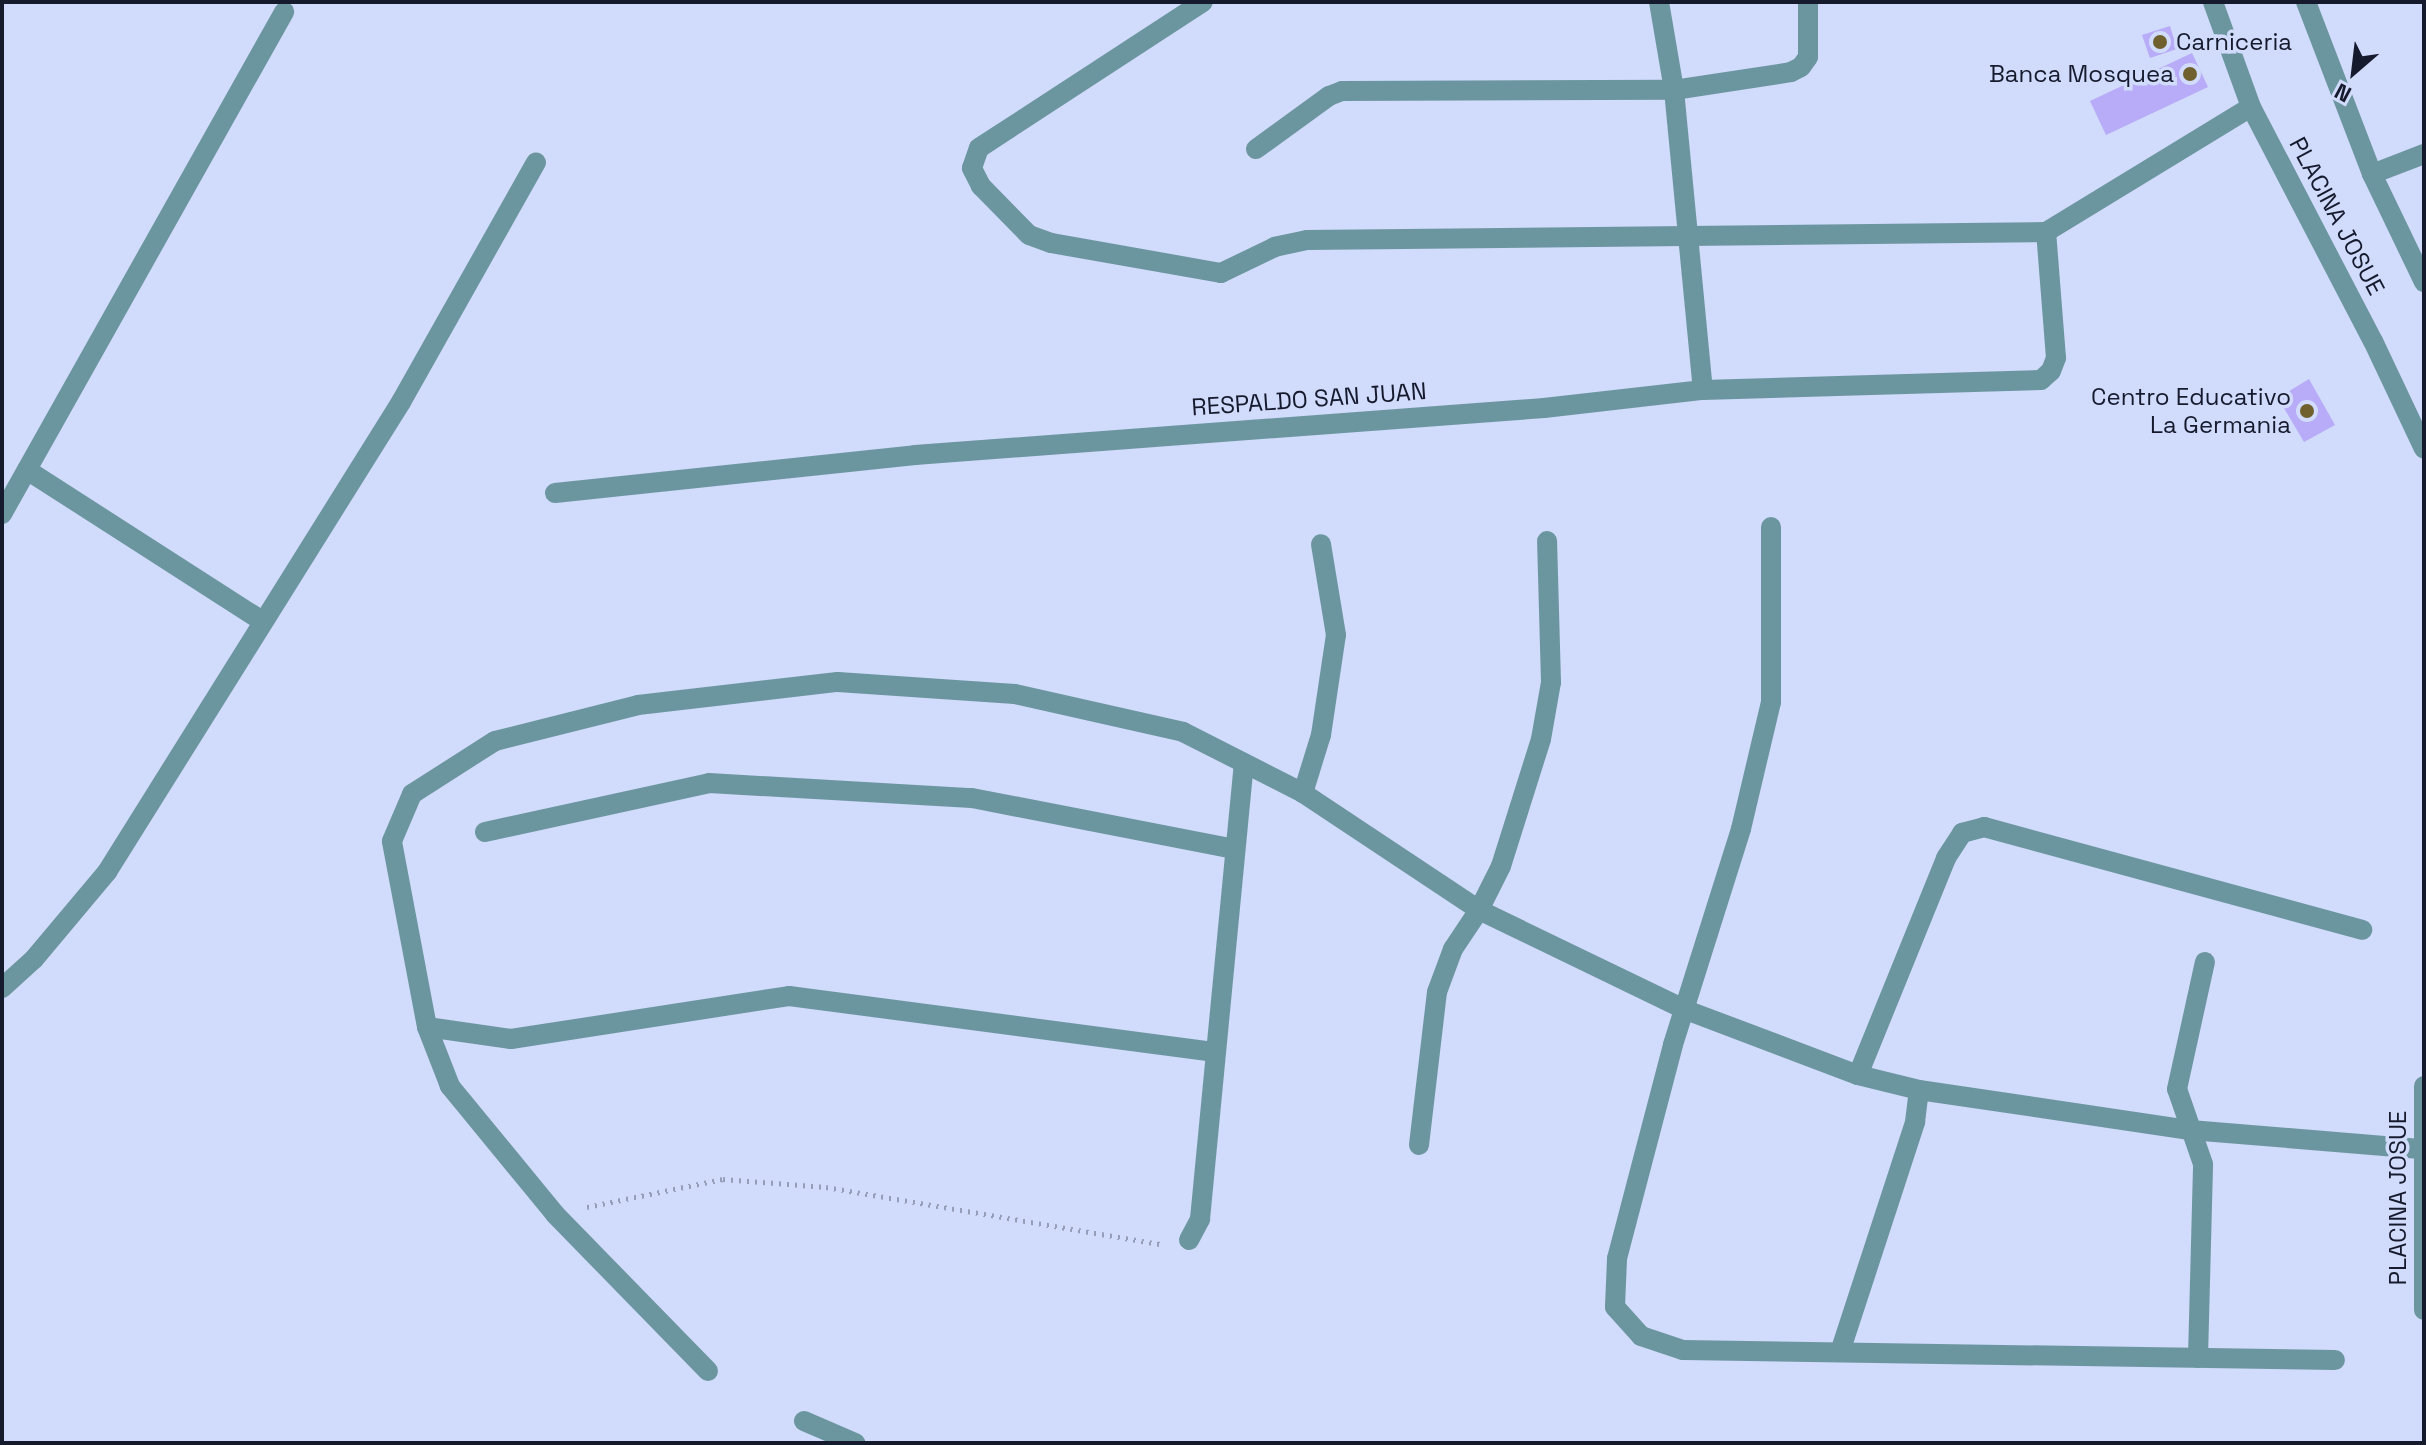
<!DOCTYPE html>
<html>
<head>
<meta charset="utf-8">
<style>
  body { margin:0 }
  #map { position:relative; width:2426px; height:1445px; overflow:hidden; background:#d1dbfb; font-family:"Space Grotesk",sans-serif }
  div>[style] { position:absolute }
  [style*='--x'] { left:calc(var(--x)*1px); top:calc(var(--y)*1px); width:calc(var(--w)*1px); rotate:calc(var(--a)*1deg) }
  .building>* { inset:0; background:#b8abf7 }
  .path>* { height:5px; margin-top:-2.5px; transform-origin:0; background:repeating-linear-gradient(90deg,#959db9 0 2px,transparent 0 8px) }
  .minor>* { height:20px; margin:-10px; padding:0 10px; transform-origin:10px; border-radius:10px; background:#6c969f }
  .dots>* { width:22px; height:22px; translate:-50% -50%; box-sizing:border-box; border:4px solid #d1dbfb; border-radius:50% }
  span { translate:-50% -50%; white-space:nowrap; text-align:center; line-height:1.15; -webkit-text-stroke:7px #d1dbfb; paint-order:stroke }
  .poi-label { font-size:24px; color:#151a2d }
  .left { translate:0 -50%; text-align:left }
  .right { translate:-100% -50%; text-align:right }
  .street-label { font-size:24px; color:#151a2d }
  .frame { position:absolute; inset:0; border:4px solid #151a2d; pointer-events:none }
  .north { position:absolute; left:2314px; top:32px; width:80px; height:80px; -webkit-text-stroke:6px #d1dbfb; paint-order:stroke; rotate:208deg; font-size:22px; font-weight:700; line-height:32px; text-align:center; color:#151a2d }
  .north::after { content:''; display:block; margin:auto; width:28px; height:36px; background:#151a2d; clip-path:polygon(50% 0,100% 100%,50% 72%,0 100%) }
</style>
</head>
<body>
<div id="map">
  <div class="building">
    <i style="clip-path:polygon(2170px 26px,2177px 49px,2150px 58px,2142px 35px)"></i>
    <i style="clip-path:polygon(2192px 53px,2208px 87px,2106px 135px,2090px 101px)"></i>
    <i style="clip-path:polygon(2309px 379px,2335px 425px,2304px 442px,2278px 398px)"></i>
  </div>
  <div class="path">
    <i style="--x:587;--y:1207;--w:139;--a:-11.6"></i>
    <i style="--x:723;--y:1179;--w:103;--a:4.4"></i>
    <i style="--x:826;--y:1187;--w:340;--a:9.7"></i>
  </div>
  <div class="minor">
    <i style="--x:1659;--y:2;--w:89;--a:80.3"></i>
    <i style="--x:1674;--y:90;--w:301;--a:84.5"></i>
    <i style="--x:2213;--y:2;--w:112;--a:70.1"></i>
    <i style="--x:2251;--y:107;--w:264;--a:62.5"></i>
    <i style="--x:2373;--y:341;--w:119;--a:64.7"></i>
    <i style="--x:2306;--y:2;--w:184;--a:69"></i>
    <i style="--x:2372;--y:174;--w:120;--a:64.3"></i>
    <i style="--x:1256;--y:149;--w:90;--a:-36"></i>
    <i style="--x:1329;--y:96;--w:14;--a:-21"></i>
    <i style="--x:1342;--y:91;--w:332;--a:-0.2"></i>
    <i style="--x:1674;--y:90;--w:118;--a:-8.7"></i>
    <i style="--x:1791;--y:72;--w:11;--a:-27"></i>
    <i style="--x:1801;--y:67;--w:12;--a:-55"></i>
    <i style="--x:1808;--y:57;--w:55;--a:-90"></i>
    <i style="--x:2372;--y:174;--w:56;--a:-21"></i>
    <i style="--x:2046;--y:232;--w:240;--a:-31.4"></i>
    <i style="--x:27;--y:470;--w:279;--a:32.7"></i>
    <i style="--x:555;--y:493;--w:362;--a:-6"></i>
    <i style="--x:915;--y:455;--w:631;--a:-4.27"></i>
    <i style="--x:1544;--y:408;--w:160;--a:-6.5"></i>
    <i style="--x:1703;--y:390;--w:338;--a:-1.7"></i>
    <i style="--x:2041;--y:380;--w:13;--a:-42"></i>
    <i style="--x:2051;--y:371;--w:14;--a:-69"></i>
    <i style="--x:2056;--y:358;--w:126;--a:-94.5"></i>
    <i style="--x:2046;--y:232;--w:739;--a:179.38"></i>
    <i style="--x:1307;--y:240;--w:33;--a:168"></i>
    <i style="--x:1275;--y:247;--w:60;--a:154.3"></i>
    <i style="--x:1221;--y:273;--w:173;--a:-170"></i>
    <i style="--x:1051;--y:243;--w:23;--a:-160"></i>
    <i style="--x:1029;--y:235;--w:69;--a:-134.4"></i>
    <i style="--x:981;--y:186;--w:20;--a:-117"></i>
    <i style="--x:972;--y:168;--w:21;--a:-71"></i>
    <i style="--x:979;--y:148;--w:267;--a:-33.1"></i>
    <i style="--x:2;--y:514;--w:576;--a:-60.67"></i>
    <i style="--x:1771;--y:527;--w:175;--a:90"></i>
    <i style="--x:1771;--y:702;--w:130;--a:103.3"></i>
    <i style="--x:1741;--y:829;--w:226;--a:107.5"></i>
    <i style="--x:1673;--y:1045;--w:221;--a:104.7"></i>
    <i style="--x:1617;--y:1259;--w:48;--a:92.4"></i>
    <i style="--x:1615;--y:1307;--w:39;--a:48"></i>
    <i style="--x:1641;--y:1336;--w:44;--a:18.4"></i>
    <i style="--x:1683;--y:1350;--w:652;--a:0.88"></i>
    <i style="--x:1303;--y:793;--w:61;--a:-72.8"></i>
    <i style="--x:1321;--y:735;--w:101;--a:-81.5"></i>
    <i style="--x:1336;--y:635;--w:92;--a:-99.4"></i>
    <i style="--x:485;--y:832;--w:229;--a:-12.3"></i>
    <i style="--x:709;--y:783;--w:263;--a:3.3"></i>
    <i style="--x:972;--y:798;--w:268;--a:11"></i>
    <i style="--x:2;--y:988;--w:43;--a:-42.2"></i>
    <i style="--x:34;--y:959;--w:114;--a:-50"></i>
    <i style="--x:107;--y:872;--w:554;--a:-57.97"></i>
    <i style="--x:401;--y:402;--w:275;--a:-60.6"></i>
    <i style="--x:427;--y:1027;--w:85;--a:8.1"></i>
    <i style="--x:511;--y:1039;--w:281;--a:-8.8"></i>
    <i style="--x:789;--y:996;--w:430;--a:7.5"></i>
    <i style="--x:1858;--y:1075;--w:234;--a:-67.9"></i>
    <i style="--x:1946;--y:858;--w:30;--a:-57"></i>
    <i style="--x:1962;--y:833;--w:23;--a:-15"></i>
    <i style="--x:1984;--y:827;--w:392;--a:15.2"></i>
    <i style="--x:2424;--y:1086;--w:224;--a:90"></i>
    <i style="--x:1419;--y:1145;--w:154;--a:-83.3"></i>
    <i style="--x:1437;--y:992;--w:46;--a:-69.6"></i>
    <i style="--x:1453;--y:949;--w:47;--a:-56.3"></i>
    <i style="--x:1479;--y:910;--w:49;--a:-63.4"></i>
    <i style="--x:1501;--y:866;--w:133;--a:-72.5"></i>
    <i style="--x:1541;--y:739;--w:58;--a:-80"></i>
    <i style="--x:1551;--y:682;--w:141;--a:-91.6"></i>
    <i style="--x:1189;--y:1240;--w:24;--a:-62"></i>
    <i style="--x:1200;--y:1219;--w:458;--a:-84.5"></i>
    <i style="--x:1840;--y:1352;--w:242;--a:-71.9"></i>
    <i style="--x:1915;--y:1122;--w:32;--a:-83"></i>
    <i style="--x:2198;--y:1358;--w:194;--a:-88.5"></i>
    <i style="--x:2203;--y:1164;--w:79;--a:-109.1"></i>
    <i style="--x:2177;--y:1089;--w:130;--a:-77.6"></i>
    <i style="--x:708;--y:1371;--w:219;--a:-134.3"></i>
    <i style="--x:555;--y:1214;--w:166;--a:-129.4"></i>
    <i style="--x:450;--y:1086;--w:63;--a:-111.3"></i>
    <i style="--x:427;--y:1027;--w:189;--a:-100.7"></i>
    <i style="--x:392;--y:841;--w:51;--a:-66.9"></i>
    <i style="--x:412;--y:794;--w:98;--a:-32.6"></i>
    <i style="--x:495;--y:741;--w:147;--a:-14.1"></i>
    <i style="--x:638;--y:705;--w:201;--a:-6.6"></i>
    <i style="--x:838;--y:682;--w:177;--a:3.9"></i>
    <i style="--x:1015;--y:694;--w:172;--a:12.7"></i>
    <i style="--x:1183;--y:732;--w:135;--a:26.9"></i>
    <i style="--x:1303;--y:793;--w:211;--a:33.6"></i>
    <i style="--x:1479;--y:910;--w:230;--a:25.8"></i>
    <i style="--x:1686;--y:1010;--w:184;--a:20.7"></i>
    <i style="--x:1858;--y:1075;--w:63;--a:13.8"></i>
    <i style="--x:1919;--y:1090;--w:274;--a:8.4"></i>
    <i style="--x:2190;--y:1130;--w:234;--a:4.7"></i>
    <i style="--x:804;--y:1421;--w:56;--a:23.3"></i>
  </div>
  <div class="dots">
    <i style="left:2160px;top:42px;background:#70602e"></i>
    <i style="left:2190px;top:74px;background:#70602e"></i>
    <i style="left:2307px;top:411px;background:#70602e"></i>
  </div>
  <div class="poi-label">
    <span class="left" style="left:2176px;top:42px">Carniceria</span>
    <span class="right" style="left:2174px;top:74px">Banca Mosquea</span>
    <span class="right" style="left:2291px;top:411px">Centro Educativo<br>La Germania</span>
  </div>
  <div class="street-label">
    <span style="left:2337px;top:216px;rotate:62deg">PLACINA JOSUE</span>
    <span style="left:1309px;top:399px;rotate:-4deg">RESPALDO SAN JUAN</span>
    <span style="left:2398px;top:1198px;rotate:-90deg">PLACINA JOSUE</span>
  </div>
  <div class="frame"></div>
  <div class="north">N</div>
</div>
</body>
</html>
